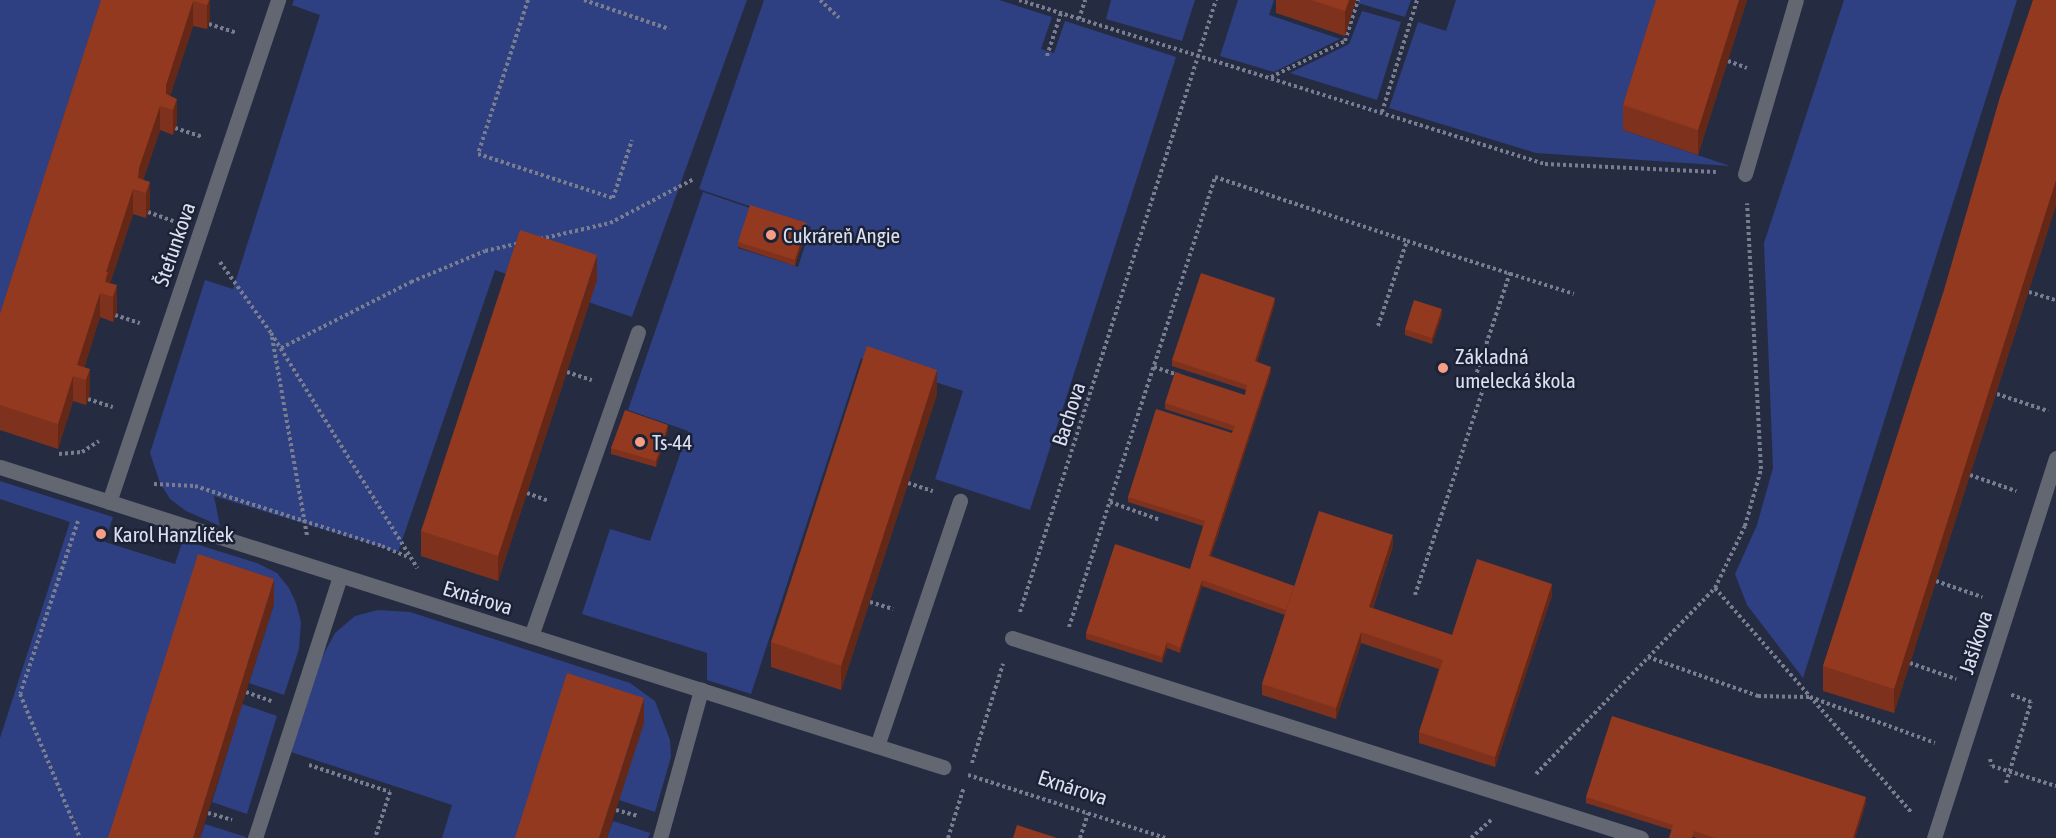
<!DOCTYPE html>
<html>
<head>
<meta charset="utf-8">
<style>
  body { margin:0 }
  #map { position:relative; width:2056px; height:838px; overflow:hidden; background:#252c41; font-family:"Asap Condensed",sans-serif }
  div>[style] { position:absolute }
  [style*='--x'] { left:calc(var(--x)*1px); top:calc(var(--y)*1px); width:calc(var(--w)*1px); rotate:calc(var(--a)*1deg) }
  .green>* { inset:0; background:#2e3f82 }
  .path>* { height:4px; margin-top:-2px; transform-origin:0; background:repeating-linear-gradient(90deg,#787e90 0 3px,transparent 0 6px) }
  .minor>* { height:15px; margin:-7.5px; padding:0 7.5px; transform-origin:7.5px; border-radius:7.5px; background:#636772 }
  .wall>* { inset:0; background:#7e311c }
  .shaded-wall>* { inset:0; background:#662816 }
  .building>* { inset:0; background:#923920 }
  .dots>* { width:16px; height:16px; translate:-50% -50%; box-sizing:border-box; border:3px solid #1c2236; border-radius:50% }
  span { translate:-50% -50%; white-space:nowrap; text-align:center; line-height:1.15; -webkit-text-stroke:5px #1c2236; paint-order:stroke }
  .poi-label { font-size:21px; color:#dce1ef }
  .left { translate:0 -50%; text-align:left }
  .street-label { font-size:21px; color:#dce1ef }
</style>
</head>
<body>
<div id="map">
  <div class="green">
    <i style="clip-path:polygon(0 0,108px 0,0 338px)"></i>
    <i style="clip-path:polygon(294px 0,747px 0,632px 317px,495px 270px,398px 552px,214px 496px,220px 526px,186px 511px,170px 499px,160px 483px,150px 453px,205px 280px,233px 289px,320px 15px,292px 5px)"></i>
    <i style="clip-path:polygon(764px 0,999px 0,1052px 17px,1041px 49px,1054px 53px,1065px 21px,1176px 57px,1030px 510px,935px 479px,963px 391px,861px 358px,751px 694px,707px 680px,707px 653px,582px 614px,610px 529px,650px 541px,688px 431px,628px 410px,703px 192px,750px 208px,738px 248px,798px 267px,811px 227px,699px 189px)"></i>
    <i style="clip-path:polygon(1111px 0,1195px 0,1182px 41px,1106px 19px)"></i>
    <i style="clip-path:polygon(1238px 0,1274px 0,1269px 15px,1340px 39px,1274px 72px,1220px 56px)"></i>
    <i style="clip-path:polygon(1359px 0,1411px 0,1405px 17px,1358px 3px)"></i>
    <i style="clip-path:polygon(1456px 0,1664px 0,1623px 130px,1730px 166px,1536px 153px,1389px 108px,1418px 22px,1446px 31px)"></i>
    <i style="clip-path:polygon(1844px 0,2017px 0,1803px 678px,1747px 605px,1735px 574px,1757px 525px,1773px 468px,1764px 243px)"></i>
    <i style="clip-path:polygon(1362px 11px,1401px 22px,1377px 100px,1290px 73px,1349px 44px)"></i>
    <i style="clip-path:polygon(0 481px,113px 517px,105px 542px,175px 564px,183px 540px,257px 563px,277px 573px,289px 588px,296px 603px,301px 622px,299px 649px,284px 695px,249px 683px,274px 604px,116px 838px,0 838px,0 738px,70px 522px,0 499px)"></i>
    <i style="clip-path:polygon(378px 610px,410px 612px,630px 683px,655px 701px,670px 740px,671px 757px,655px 812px,619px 800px,523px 838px,442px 838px,452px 805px,291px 752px,321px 659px,335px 633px,355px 616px)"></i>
    <i style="clip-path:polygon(242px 704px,277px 716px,247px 814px,212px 802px)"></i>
    <i style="clip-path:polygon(613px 821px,650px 833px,648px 838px,607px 838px)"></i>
    <i style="clip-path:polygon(205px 824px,246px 837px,246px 838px,200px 838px)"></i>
  </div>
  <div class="path">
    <i style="--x:528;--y:0;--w:162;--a:108"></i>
    <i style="--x:478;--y:154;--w:142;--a:18.1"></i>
    <i style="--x:613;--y:198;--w:61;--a:-71.9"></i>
    <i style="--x:584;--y:0;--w:90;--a:18.8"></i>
    <i style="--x:820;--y:0;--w:26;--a:43"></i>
    <i style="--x:1019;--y:0;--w:551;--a:17.32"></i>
    <i style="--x:1545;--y:164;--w:171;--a:2.7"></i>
    <i style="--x:1079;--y:19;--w:20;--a:-72"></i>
    <i style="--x:209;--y:24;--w:29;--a:18"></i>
    <i style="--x:1047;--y:56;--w:45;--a:-72"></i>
    <i style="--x:1728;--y:61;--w:20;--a:20"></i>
    <i style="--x:1271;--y:77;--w:82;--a:-25.9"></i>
    <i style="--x:1345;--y:41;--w:43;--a:-72.4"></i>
    <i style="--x:1382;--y:112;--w:117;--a:-72.6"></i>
    <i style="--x:175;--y:128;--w:28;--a:18"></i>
    <i style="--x:148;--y:212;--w:27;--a:20"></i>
    <i style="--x:540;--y:239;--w:72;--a:-12.9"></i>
    <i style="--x:610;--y:223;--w:93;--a:-27.7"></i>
    <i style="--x:220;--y:262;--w:87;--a:54.3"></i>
    <i style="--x:271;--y:333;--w:277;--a:58.1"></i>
    <i style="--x:2029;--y:292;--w:28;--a:17"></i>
    <i style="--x:115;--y:315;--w:26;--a:18"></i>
    <i style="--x:1378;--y:326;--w:90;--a:-71.2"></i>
    <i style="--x:1407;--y:241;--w:175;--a:17.6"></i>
    <i style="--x:272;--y:337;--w:202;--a:80"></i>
    <i style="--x:281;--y:348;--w:146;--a:-26.9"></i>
    <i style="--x:411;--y:282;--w:80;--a:-22.7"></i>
    <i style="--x:485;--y:251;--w:37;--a:-13"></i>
    <i style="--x:1154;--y:367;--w:26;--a:18"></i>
    <i style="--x:567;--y:372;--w:26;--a:18"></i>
    <i style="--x:1997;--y:394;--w:54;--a:18.4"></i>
    <i style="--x:88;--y:399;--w:26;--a:18"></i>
    <i style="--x:59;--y:454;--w:23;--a:-5"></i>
    <i style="--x:82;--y:452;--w:20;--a:-33"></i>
    <i style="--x:1970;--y:475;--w:49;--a:19.2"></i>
    <i style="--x:908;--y:483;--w:26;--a:18"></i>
    <i style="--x:154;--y:484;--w:41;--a:2.8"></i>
    <i style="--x:195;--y:486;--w:196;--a:17.8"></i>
    <i style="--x:382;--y:546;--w:30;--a:23"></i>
    <i style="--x:527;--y:493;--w:23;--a:20"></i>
    <i style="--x:1110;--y:502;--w:53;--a:19.8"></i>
    <i style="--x:78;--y:521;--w:182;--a:108.5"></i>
    <i style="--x:20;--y:694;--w:156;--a:67.4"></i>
    <i style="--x:1936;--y:581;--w:49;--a:19.2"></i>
    <i style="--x:1715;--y:588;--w:299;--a:48.8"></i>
    <i style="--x:1415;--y:595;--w:217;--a:-71.7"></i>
    <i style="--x:1483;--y:389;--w:14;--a:-126"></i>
    <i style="--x:1475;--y:378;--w:111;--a:-71.6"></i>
    <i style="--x:870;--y:602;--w:24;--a:17"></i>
    <i style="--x:1020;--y:612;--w:643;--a:-72.24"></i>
    <i style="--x:1069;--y:627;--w:473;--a:-72"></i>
    <i style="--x:1215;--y:177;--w:202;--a:18.4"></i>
    <i style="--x:1648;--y:657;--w:117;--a:19.5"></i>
    <i style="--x:1758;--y:696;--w:52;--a:1.1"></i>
    <i style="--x:1810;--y:697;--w:133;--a:20.2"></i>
    <i style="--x:1910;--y:663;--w:49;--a:19.2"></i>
    <i style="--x:246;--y:692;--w:27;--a:20"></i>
    <i style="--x:1990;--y:759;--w:7;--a:74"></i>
    <i style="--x:1992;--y:766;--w:67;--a:17.4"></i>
    <i style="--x:972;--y:763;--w:104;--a:-72.6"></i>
    <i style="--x:309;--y:765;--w:85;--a:18.4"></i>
    <i style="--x:390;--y:792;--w:48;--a:108.1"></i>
    <i style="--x:1536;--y:774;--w:258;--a:-46.1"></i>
    <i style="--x:1715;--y:588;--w:69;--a:-64.2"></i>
    <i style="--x:1745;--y:526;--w:59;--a:-74.3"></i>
    <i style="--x:1761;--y:469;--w:266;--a:-93"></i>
    <i style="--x:968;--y:775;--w:207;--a:17.7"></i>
    <i style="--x:2006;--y:783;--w:85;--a:-72.8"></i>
    <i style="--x:2031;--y:702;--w:23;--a:-160"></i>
    <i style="--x:616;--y:810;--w:23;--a:15"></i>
    <i style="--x:208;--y:813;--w:25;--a:16"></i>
    <i style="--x:948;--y:838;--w:53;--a:-72.6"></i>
    <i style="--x:1080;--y:838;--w:26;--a:-72"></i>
    <i style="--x:1471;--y:838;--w:27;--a:-42"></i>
  </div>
  <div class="minor">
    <i style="--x:1745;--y:174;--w:181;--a:-73.7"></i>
    <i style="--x:0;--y:467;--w:990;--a:17.65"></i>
    <i style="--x:109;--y:502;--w:530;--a:-71.39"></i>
    <i style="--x:531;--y:636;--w:322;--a:-70.6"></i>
    <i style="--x:1012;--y:638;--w:660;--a:17.64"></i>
    <i style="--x:877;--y:746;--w:259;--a:-71.3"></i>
    <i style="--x:255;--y:838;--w:274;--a:-72"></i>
    <i style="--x:660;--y:838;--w:154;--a:-74.5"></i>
    <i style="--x:1934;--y:838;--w:399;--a:-72.2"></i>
  </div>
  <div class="wall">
    <i style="clip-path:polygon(101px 0,210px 0,210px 19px,207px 29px,193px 26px,170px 96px,177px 123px,173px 135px,160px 130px,143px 180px,150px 207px,146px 218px,133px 214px,110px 283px,117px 310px,113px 322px,100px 317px,84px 367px,90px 393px,86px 405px,73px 401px,58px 449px,0 430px,0 314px)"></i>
    <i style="clip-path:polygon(1276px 0,1356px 0,1345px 36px,1276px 13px)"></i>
    <i style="clip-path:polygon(1656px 0,1747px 0,1698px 155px,1623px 130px,1623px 105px)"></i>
    <i style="clip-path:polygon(2056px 0,2056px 205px,1894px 713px,1823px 691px,1823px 666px)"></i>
    <i style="clip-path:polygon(807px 229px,795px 266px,738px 247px,738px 242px)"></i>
    <i style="clip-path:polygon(597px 280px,498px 581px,421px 556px,421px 531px)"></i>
    <i style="clip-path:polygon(1275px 303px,1257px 362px,1271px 372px,1211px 556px,1294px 586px,1393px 546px,1373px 608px,1452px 635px,1552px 595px,1495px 767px,1419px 743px,1419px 732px,1439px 669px,1361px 643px,1336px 719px,1262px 695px,1262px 684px,1285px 615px,1202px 586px,1180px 653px,1167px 648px,1162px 663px,1086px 639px,1086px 633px,1190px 569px,1203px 526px,1128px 502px,1128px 497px,1232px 433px,1233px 431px,1165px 409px,1165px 403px,1245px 395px,1246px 390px,1172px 366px,1172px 360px)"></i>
    <i style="clip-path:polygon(1442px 315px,1432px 344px,1405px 335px,1405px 329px)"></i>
    <i style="clip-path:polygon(937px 394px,841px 690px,771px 667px,771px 642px)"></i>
    <i style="clip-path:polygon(668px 430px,656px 467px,611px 454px,611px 448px)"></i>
    <i style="clip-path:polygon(1586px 797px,1866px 803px,1855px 838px,1697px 838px,1586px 803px)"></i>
  </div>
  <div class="shaded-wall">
    <i style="clip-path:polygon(209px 0,210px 0,210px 19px,207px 29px,207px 5px)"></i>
    <i style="clip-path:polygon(1349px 0,1356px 0,1345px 36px,1345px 11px)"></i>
    <i style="clip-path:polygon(1739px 0,1747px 0,1698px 155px,1698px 130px)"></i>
    <i style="clip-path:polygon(193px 1px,193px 26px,166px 109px,166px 85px)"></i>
    <i style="clip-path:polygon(177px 99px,177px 123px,173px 135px,173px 110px)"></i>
    <i style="clip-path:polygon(160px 106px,160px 130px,139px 193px,138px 178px,139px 168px)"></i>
    <i style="clip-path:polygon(2056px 180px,2056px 205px,1894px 713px,1894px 689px)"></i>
    <i style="clip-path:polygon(150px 182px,150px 207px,146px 218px,146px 193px)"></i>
    <i style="clip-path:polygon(133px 189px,133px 214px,106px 296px,105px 294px,106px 272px)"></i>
    <i style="clip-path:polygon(807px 223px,807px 229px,795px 266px,795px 260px)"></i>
    <i style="clip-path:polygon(597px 255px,597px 280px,498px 581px,498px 556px)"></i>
    <i style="clip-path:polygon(117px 285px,117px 310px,113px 322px,113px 297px)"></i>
    <i style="clip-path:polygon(100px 293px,100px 317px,81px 379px,77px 365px)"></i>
    <i style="clip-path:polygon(1275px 298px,1275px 303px,1255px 367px,1255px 361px)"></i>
    <i style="clip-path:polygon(1442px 309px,1442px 315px,1432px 344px,1432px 338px)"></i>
    <i style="clip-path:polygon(1271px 367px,1271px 372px,1209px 561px,1209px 556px)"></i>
    <i style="clip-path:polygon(90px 369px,90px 393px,86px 405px,86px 380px)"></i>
    <i style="clip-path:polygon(937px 370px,937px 394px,841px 690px,841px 666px)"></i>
    <i style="clip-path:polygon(73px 376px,73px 401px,58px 449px,58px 424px)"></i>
    <i style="clip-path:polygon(668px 425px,668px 430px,656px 467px,656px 461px)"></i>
    <i style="clip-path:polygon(1393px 535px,1393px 546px,1369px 618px,1369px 607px)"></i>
    <i style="clip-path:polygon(274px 579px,274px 604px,200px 838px,193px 838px)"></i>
    <i style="clip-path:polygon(1202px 580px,1202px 586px,1180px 653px,1180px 648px)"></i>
    <i style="clip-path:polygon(1552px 584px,1552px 595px,1495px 767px,1495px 757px)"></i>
    <i style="clip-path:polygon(1361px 632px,1361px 643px,1336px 719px,1336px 708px)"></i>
    <i style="clip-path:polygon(1167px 642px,1167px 648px,1162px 663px,1162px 657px)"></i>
    <i style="clip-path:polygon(644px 698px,644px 723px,607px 838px,599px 838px)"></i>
    <i style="clip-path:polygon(1866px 797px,1866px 803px,1855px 838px,1853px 838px)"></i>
  </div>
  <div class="building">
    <i style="clip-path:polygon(101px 0,209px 0,207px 5px,193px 1px,166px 85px,166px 94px,177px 99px,173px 110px,160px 106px,139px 168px,138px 178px,150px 182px,146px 193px,133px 189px,106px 272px,108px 272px,105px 282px,117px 285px,113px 297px,100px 293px,77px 365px,90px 369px,86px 380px,73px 376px,58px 424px,0 405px,0 314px)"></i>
    <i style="clip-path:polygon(1311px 0,1349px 0,1345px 11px)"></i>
    <i style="clip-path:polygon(1656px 0,1739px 0,1698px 130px,1623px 105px)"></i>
    <i style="clip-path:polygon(2033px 0,2056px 0,2056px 180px,1894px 689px,1823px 666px,1944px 290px,2000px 97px)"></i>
    <i style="clip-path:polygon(750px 205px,807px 223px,795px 260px,738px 242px)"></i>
    <i style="clip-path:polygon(520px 230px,597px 255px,498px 556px,421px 531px)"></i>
    <i style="clip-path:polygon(1201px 273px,1275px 298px,1255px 361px,1271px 367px,1209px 556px,1294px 586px,1286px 610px,1202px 580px,1180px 648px,1167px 642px,1162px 657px,1086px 633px,1115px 544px,1190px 569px,1205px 521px,1128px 497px,1156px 409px,1232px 433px,1235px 426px,1165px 403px,1175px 372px,1245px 395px,1247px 385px,1172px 360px)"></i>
    <i style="clip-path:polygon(1414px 300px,1442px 309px,1432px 338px,1405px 329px)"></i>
    <i style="clip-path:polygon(867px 346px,937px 370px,841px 666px,771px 642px)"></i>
    <i style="clip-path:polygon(625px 410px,668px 425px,656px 461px,611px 448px)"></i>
    <i style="clip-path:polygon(1319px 511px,1393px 535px,1369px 607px,1452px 635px,1477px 559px,1552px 584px,1495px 757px,1419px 732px,1443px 660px,1361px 632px,1336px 708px,1262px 684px)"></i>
    <i style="clip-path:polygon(198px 554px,274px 579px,193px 838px,108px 838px)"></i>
    <i style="clip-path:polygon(567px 673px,644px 698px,599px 838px,515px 838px)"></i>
    <i style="clip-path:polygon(1612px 716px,1866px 797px,1853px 838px,1715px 838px,1694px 831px,1692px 838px,1669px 838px,1673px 825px,1586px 797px)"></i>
    <i style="clip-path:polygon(1017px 825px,1057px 838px,1013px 838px)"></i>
  </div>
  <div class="dots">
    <i style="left:771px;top:235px;background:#f49e86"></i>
    <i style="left:1443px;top:368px;background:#f49e86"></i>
    <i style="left:640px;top:442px;background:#f49e86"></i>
    <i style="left:101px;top:534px;background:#f49e86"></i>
  </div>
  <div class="poi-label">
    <span class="left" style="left:783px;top:235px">Cukráreň Angie</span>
    <span class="left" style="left:1455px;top:368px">Základná<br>umelecká škola</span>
    <span class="left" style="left:652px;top:442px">Ts-44</span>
    <span class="left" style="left:113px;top:534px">Karol Hanzlíček</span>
  </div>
  <div class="street-label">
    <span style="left:174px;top:244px;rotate:-71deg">Štefunkova</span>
    <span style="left:1068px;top:414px;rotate:-72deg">Bachova</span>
    <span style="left:478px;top:597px;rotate:17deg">Exnárova</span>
    <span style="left:1975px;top:642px;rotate:-72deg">Jašíkova</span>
    <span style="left:1073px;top:787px;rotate:18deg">Exnárova</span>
  </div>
</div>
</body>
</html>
